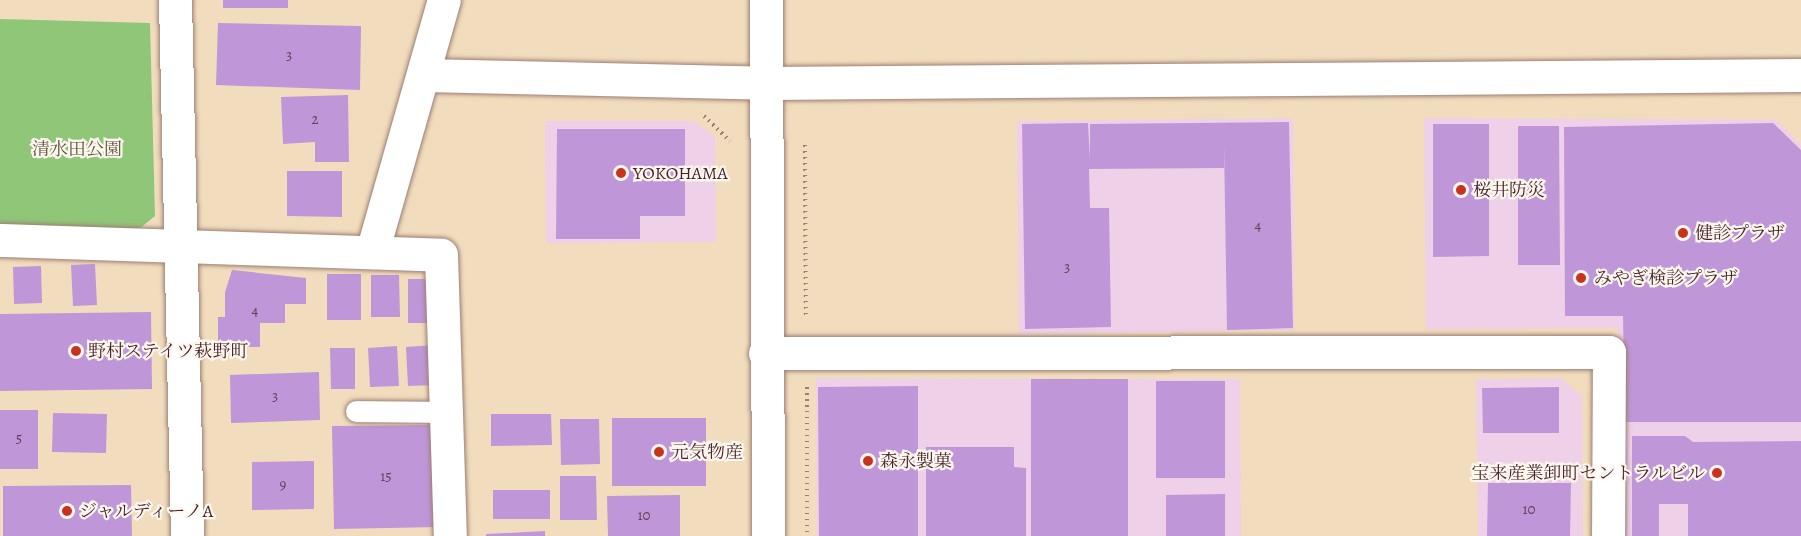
<!DOCTYPE html>
<html>
<head>
<meta charset="utf-8">
<style>
  body { margin:0 }
  #map { position:relative; width:1801px; height:536px; overflow:hidden; background:#f1ddbd; font-family:Alegreya,"Noto Serif JP",serif }
  div>[style] { position:absolute }
  [style*='--x'] { left:calc(var(--x)*1px); top:calc(var(--y)*1px); width:calc(var(--w)*1px); rotate:calc(var(--a)*1deg) }
  .built>* { inset:0; background:#eed0e8 }
  .green>* { inset:0; background:#90c678 }
  .building>* { inset:0; background:#bf97d8 }
  .path>* { height:4px; margin-top:-2px; transform-origin:0; background:repeating-linear-gradient(90deg,#9e7e74 0 1.5px,transparent 0 6px) }
  .roads { filter:drop-shadow(0 0 2px #9e7e74) drop-shadow(0 0 2px #9e7e74) }
  .lane>* { height:21px; margin:-10.5px; padding:0 10.5px; transform-origin:10.5px; border-radius:10.5px; background:#fff }
  .street>* { height:33px; margin:-16.5px; padding:0 16.5px; transform-origin:16.5px; border-radius:16.5px; background:#fff }
  .secondary>* { height:33px; margin:-16.5px; padding:0 16.5px; transform-origin:16.5px; border-radius:16.5px; background:#fff }
  .dots>* { width:16px; height:16px; translate:-50% -50%; box-sizing:border-box; border:3px solid #fbf7ec; border-radius:50% }
  span { translate:-50% -50%; white-space:nowrap; text-align:center; line-height:1.15; -webkit-text-stroke:4.5px #fbf7ec; paint-order:stroke }
  .number-label { font-size:15px; color:#673d56 }
  .number-label span { -webkit-text-stroke-width:0 }
  .park-label { font-size:18px; color:#5f5142 }
  .poi-label { font-size:18px; color:#4a1f2b }
  .left { translate:0 -50%; text-align:left }
  .right { translate:-100% -50%; text-align:right }
</style>
</head>
<body>
<div id="map">
  <div class="built">
    <i style="clip-path:polygon(1293px 118px,1294px 330px,1019px 334px,1017px 121px)"></i>
    <i style="clip-path:polygon(1424px 118px,1776px 120px,1801px 145px,1801px 536px,1623px 536px,1619px 328px,1426px 329px)"></i>
    <i style="clip-path:polygon(545px 121px,694px 121px,715px 137px,716px 242px,546px 243px)"></i>
    <i style="clip-path:polygon(816px 378px,1240px 379px,1241px 536px,817px 536px)"></i>
    <i style="clip-path:polygon(1561px 378px,1582px 396px,1583px 536px,1478px 536px,1476px 379px)"></i>
  </div>
  <div class="green">
    <i style="clip-path:polygon(0 19px,150px 23px,155px 216px,139px 229px,0 225px)"></i>
  </div>
  <div class="building">
    <i style="clip-path:polygon(223px 0,288px 0,288px 8px,223px 8px)"></i>
    <i style="clip-path:polygon(218px 23px,361px 26px,360px 90px,216px 85px)"></i>
    <i style="clip-path:polygon(348px 95px,349px 162px,315px 162px,315px 142px,283px 144px,281px 97px)"></i>
    <i style="clip-path:polygon(1289px 122px,1293px 328px,1227px 330px,1224px 144px,1224px 168px,1089px 169px,1090px 208px,1109px 208px,1111px 327px,1025px 329px,1022px 124px,1088px 123px,1090px 159px,1090px 124px)"></i>
    <i style="clip-path:polygon(1773px 123px,1801px 150px,1801px 422px,1625px 422px,1623px 316px,1565px 316px,1564px 127px)"></i>
    <i style="clip-path:polygon(1433px 124px,1489px 124px,1489px 256px,1433px 257px)"></i>
    <i style="clip-path:polygon(1518px 126px,1559px 126px,1560px 265px,1518px 265px)"></i>
    <i style="clip-path:polygon(557px 129px,685px 129px,685px 216px,640px 216px,640px 239px,556px 239px)"></i>
    <i style="clip-path:polygon(287px 171px,342px 171px,342px 217px,287px 216px)"></i>
    <i style="clip-path:polygon(95px 264px,97px 305px,73px 306px,71px 265px)"></i>
    <i style="clip-path:polygon(41px 266px,42px 303px,14px 304px,13px 267px)"></i>
    <i style="clip-path:polygon(232px 270px,306px 278px,306px 304px,285px 304px,285px 323px,260px 323px,260px 347px,218px 347px,218px 317px,225px 317px,225px 292px)"></i>
    <i style="clip-path:polygon(327px 274px,361px 274px,361px 320px,327px 320px)"></i>
    <i style="clip-path:polygon(371px 275px,399px 275px,400px 317px,371px 317px)"></i>
    <i style="clip-path:polygon(408px 279px,433px 279px,433px 323px,408px 323px)"></i>
    <i style="clip-path:polygon(151px 312px,152px 389px,0 391px,0 314px)"></i>
    <i style="clip-path:polygon(433px 345px,435px 385px,408px 386px,406px 347px)"></i>
    <i style="clip-path:polygon(397px 346px,399px 386px,370px 387px,368px 348px)"></i>
    <i style="clip-path:polygon(330px 348px,355px 348px,355px 389px,331px 389px)"></i>
    <i style="clip-path:polygon(319px 372px,320px 420px,231px 423px,230px 375px)"></i>
    <i style="clip-path:polygon(1031px 379px,1128px 379px,1128px 536px,1031px 536px)"></i>
    <i style="clip-path:polygon(1156px 381px,1225px 381px,1225px 478px,1156px 478px)"></i>
    <i style="clip-path:polygon(918px 386px,918px 536px,819px 536px,818px 387px)"></i>
    <i style="clip-path:polygon(1559px 387px,1559px 433px,1483px 433px,1482px 388px)"></i>
    <i style="clip-path:polygon(0 410px,38px 410px,38px 469px,0 469px)"></i>
    <i style="clip-path:polygon(53px 413px,107px 414px,106px 453px,52px 452px)"></i>
    <i style="clip-path:polygon(491px 414px,551px 414px,552px 445px,491px 446px)"></i>
    <i style="clip-path:polygon(612px 418px,706px 418px,706px 486px,612px 486px)"></i>
    <i style="clip-path:polygon(560px 419px,599px 419px,600px 464px,561px 465px)"></i>
    <i style="clip-path:polygon(439px 425px,440px 527px,334px 529px,332px 426px)"></i>
    <i style="clip-path:polygon(1632px 436px,1685px 436px,1693px 442px,1801px 441px,1801px 536px,1688px 536px,1688px 504px,1659px 504px,1659px 536px,1632px 536px)"></i>
    <i style="clip-path:polygon(926px 447px,1014px 447px,1014px 467px,1026px 468px,1026px 536px,926px 536px)"></i>
    <i style="clip-path:polygon(314px 461px,314px 509px,252px 510px,252px 462px)"></i>
    <i style="clip-path:polygon(560px 476px,596px 476px,597px 520px,560px 520px)"></i>
    <i style="clip-path:polygon(1488px 483px,1571px 483px,1570px 536px,1487px 536px)"></i>
    <i style="clip-path:polygon(131px 485px,132px 536px,3px 536px,3px 486px)"></i>
    <i style="clip-path:polygon(493px 490px,550px 490px,550px 519px,493px 519px)"></i>
    <i style="clip-path:polygon(1225px 494px,1225px 536px,1166px 536px,1166px 495px)"></i>
    <i style="clip-path:polygon(680px 495px,680px 536px,608px 536px,607px 496px)"></i>
    <i style="clip-path:polygon(545px 531px,545px 536px,486px 536px,486px 534px)"></i>
  </div>
  <div class="path">
    <i style="--x:704;--y:116;--w:36;--a:44"></i>
    <i style="--x:805;--y:145;--w:173;--a:89.7"></i>
    <i style="--x:807;--y:387;--w:149;--a:90"></i>
  </div>
  <div class="roads">
    <div class="lane">
      <i style="--x:356;--y:411;--w:90;--a:0.6"></i>
    </div>
    <div class="street">
      <i style="--x:175;--y:0;--w:536;--a:88.72"></i>
      <i style="--x:0;--y:240;--w:441;--a:1.9"></i>
      <i style="--x:441;--y:255;--w:281;--a:88.2"></i>
      <i style="--x:372;--y:252;--w:262;--a:-74.1"></i>
      <i style="--x:765;--y:353;--w:844;--a:-0.07"></i>
      <i style="--x:1609;--y:352;--w:184;--a:90.3"></i>
    </div>
    <div class="secondary">
      <i style="--x:766;--y:0;--w:536;--a:89.79"></i>
      <i style="--x:424;--y:75;--w:342;--a:1.3"></i>
      <i style="--x:766;--y:83;--w:1035;--a:-0.44"></i>
    </div>
  </div>
  <div class="dots">
    <i style="left:621px;top:173px;background:#c8321e"></i>
    <i style="left:1461px;top:190px;background:#c8321e"></i>
    <i style="left:1683px;top:233px;background:#c8321e"></i>
    <i style="left:1581px;top:278px;background:#c8321e"></i>
    <i style="left:76px;top:351px;background:#c8321e"></i>
    <i style="left:659px;top:452px;background:#c8321e"></i>
    <i style="left:868px;top:461px;background:#c8321e"></i>
    <i style="left:1717px;top:473px;background:#c8321e"></i>
    <i style="left:67px;top:511px;background:#c8321e"></i>
  </div>
  <div class="number-label">
    <span style="left:289px;top:56px">3</span>
    <span style="left:315px;top:120px">2</span>
    <span style="left:1258px;top:226px">4</span>
    <span style="left:1067px;top:268px">3</span>
    <span style="left:255px;top:311px">4</span>
    <span style="left:275px;top:397px">3</span>
    <span style="left:19px;top:439px">5</span>
    <span style="left:386px;top:477px">15</span>
    <span style="left:283px;top:485px">9</span>
    <span style="left:1529px;top:510px">10</span>
    <span style="left:644px;top:516px">10</span>
  </div>
  <div class="park-label">
    <span style="left:77px;top:149px">清水田公園</span>
  </div>
  <div class="poi-label">
    <span class="left" style="left:633px;top:173px">YOKOHAMA</span>
    <span class="left" style="left:1473px;top:190px">桜井防災</span>
    <span class="left" style="left:1695px;top:233px">健診プラザ</span>
    <span class="left" style="left:1594px;top:278px">みやぎ検診プラザ</span>
    <span class="left" style="left:88px;top:351px">野村ステイツ萩野町</span>
    <span class="left" style="left:671px;top:452px">元気物産</span>
    <span class="left" style="left:880px;top:461px">森永製菓</span>
    <span class="right" style="left:1705px;top:473px">宝来産業卸町セントラルビル</span>
    <span class="left" style="left:79px;top:511px">ジャルディーノA</span>
  </div>
</div>
</body>
</html>
